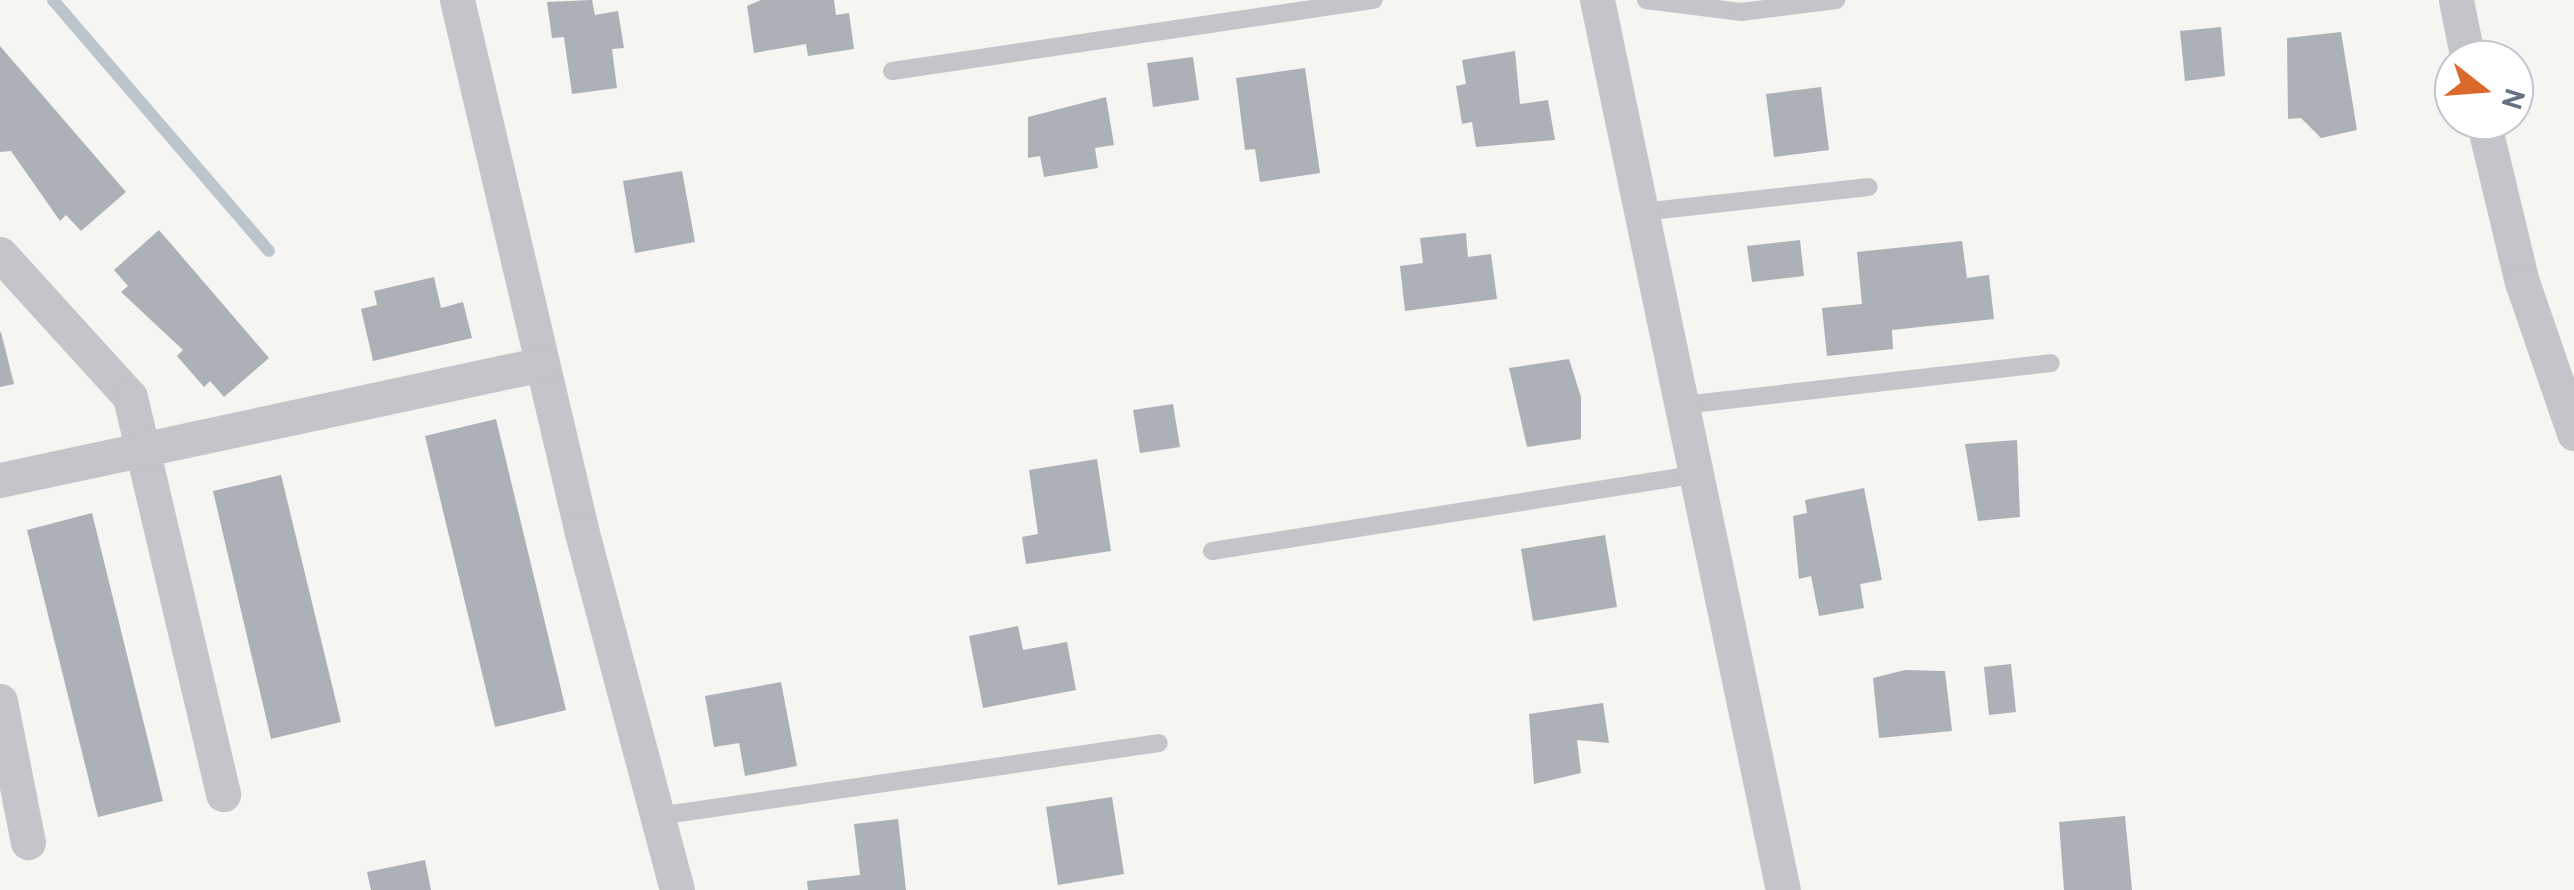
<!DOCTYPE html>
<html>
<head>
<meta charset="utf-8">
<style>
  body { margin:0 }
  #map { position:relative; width:2574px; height:890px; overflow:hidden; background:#f5f5f1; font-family:Overpass,sans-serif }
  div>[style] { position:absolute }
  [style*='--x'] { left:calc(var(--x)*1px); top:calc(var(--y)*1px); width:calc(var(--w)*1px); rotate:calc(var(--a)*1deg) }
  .stream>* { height:12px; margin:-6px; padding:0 6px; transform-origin:6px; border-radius:6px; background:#bcc5cb }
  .building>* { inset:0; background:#abb1b7 }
  .service>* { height:18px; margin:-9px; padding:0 9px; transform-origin:9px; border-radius:9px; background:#c3c5c9 }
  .minor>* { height:35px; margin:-17.5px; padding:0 17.5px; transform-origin:17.5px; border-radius:17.5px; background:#c3c5c9 }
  span { translate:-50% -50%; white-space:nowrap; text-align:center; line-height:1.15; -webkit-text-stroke:10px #fff; paint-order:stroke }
  .north { position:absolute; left:2434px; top:40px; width:100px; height:100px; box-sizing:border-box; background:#fff; border:2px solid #c1c6cd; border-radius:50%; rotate:107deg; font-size:28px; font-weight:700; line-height:40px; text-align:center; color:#657181 }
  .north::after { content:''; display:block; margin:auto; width:35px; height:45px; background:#db692c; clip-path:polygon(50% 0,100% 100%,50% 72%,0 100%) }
</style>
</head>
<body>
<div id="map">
  <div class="stream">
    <i style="--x:53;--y:0;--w:331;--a:49.3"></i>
  </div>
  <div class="building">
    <i style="clip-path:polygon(592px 0,595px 15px,618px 11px,624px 48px,612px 49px,617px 88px,572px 94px,564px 37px,552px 38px,547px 2px)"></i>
    <i style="clip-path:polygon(761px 0,834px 0,836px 15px,849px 13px,854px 49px,808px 56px,806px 44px,754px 53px,747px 6px)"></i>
    <i style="clip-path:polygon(2221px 27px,2225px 76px,2185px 81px,2180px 31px)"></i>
    <i style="clip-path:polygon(2341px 32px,2357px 130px,2321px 138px,2301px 118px,2288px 119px,2287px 38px)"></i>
    <i style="clip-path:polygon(0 46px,126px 192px,81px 231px,66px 215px,60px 221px,11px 151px,0 152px)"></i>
    <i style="clip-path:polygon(1515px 51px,1520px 104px,1548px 100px,1555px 140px,1476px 147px,1472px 122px,1462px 124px,1456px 86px,1466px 84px,1462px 60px)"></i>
    <i style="clip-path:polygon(1193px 57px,1199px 100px,1153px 107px,1147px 63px)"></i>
    <i style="clip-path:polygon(1305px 68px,1320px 173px,1260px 182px,1255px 149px,1245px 150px,1236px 78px)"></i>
    <i style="clip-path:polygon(1821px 87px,1829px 150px,1774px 157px,1766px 94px)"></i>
    <i style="clip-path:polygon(1106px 97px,1114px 145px,1095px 148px,1098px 168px,1044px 177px,1040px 156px,1028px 158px,1028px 117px)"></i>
    <i style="clip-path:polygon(682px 171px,695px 242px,635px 253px,623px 181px)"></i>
    <i style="clip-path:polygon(159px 230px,269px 358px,224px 397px,210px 381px,204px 387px,177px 356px,183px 350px,121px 292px,128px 286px,114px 270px)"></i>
    <i style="clip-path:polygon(1466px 233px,1468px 257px,1491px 254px,1497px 299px,1405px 311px,1400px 266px,1423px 263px,1420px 238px)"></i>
    <i style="clip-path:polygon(1800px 240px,1804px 276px,1752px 282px,1747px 246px)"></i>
    <i style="clip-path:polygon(1962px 241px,1967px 278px,1989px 275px,1994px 319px,1892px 330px,1893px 349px,1827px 356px,1822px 308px,1862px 304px,1857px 252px)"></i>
    <i style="clip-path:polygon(434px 277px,441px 308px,463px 302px,472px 338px,373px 361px,361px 309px,377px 305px,374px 291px)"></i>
    <i style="clip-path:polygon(1px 332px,14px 384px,0 387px,0 333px)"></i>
    <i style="clip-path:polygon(1569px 359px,1581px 397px,1581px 439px,1527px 447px,1509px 368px)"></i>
    <i style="clip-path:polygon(1173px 404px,1180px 447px,1140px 453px,1133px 410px)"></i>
    <i style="clip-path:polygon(496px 419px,566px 710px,495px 727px,425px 436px)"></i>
    <i style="clip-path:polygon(2017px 440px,2020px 517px,1978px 521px,1965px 444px)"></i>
    <i style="clip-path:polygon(1097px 459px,1111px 551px,1026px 564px,1022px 537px,1038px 534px,1029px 470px)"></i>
    <i style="clip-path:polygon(281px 475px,341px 722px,271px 739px,213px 491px)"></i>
    <i style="clip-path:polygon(1864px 488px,1882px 580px,1860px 584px,1864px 608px,1819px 616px,1811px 576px,1799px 579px,1793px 516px,1807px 513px,1805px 500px)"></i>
    <i style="clip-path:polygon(92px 513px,163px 801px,98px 817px,27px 530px)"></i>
    <i style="clip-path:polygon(1605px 535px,1617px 607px,1533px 621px,1521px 549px)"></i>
    <i style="clip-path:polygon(1018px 626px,1023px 650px,1067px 642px,1076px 690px,983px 708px,969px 636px)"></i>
    <i style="clip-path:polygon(2011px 664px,2016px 712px,1989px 715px,1984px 667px)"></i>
    <i style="clip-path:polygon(1905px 670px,1945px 671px,1952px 731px,1879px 738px,1873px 678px)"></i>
    <i style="clip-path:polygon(781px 682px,797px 766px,745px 776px,739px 743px,714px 747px,705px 696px)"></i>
    <i style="clip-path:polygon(1603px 703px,1609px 743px,1577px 740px,1581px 773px,1534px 784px,1529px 714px)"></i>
    <i style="clip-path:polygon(1112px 797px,1124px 874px,1058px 885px,1046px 807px)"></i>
    <i style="clip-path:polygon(2125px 816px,2132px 890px,2064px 890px,2059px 822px)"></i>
    <i style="clip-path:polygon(898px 819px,906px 890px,808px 890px,807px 881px,860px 875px,854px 824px)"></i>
    <i style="clip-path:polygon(425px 860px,431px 890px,371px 890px,367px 872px)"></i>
  </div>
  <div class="service">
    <i style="--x:1646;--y:0;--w:96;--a:7.2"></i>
    <i style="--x:1741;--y:12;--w:96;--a:-7.2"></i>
    <i style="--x:892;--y:71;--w:487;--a:-8.4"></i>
    <i style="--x:1642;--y:212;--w:228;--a:-6.3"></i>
    <i style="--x:1683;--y:405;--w:370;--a:-6.5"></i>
    <i style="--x:1212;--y:551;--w:492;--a:-9"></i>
    <i style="--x:658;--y:816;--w:506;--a:-8.29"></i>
  </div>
  <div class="minor">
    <i style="--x:457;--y:0;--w:547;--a:76.8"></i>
    <i style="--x:582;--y:533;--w:369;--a:75.1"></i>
    <i style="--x:1597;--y:0;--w:909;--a:78.2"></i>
    <i style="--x:2456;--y:0;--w:61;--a:78.7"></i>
    <i style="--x:2483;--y:120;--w:167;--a:76.5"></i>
    <i style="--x:2522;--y:282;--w:160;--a:71"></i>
    <i style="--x:0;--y:254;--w:193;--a:47.7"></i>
    <i style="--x:130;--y:397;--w:408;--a:76.8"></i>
    <i style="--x:0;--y:480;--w:554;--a:-12.08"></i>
    <i style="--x:0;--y:701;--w:144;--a:78.8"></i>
  </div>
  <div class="north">N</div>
</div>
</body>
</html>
